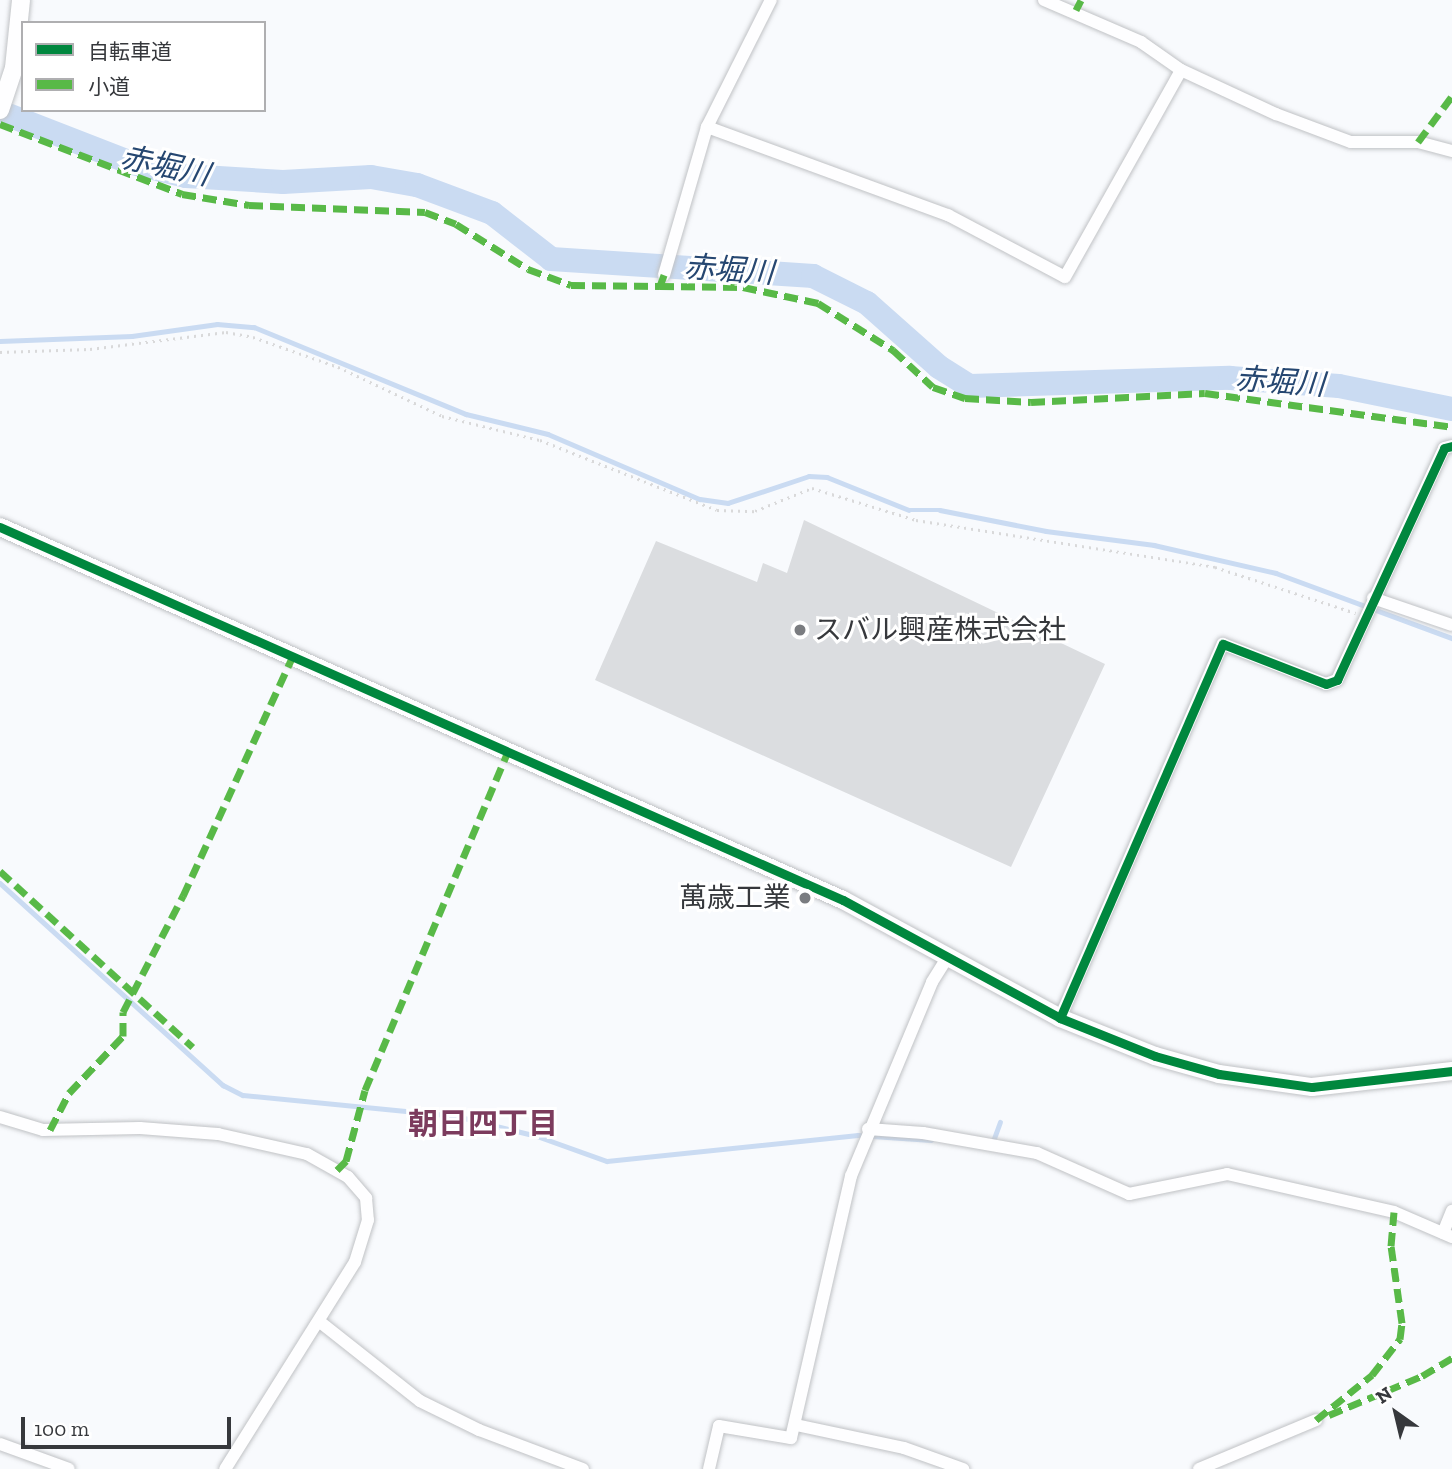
<!DOCTYPE html>
<html>
<head>
<meta charset="utf-8">
<style>
  body { margin:0 }
  #map { position:relative; width:1452px; height:1469px; overflow:hidden; background:#f8fafd; font-family:"Zilla Slab","Noto Sans JP",serif }
  div>[style] { position:absolute }
  [style*='--x'] { left:calc(var(--x)*1px); top:calc(var(--y)*1px); width:calc(var(--w)*1px); rotate:calc(var(--a)*1deg) }
  .stream>* { height:4.5px; margin:-2.25px; padding:0 2.25px; transform-origin:2.25px; border-radius:2.25px; background:#cadbf2 }
  .river>* { height:24px; margin:-12px; padding:0 12px; transform-origin:12px; border-radius:12px; background:#cadbf2 }
  .building>* { inset:0; background:#dbdde0 }
  .path>* { height:2.5px; margin-top:-1.25px; transform-origin:0; background:repeating-linear-gradient(90deg,#d9d9da 0 2px,transparent 0 7px) }
  .roads { filter:drop-shadow(0 0 2px #c0c2c5) drop-shadow(0 0 2px #c0c2c5) }
  .street>* { height:12px; margin:-6px; padding:0 6px; transform-origin:6px; border-radius:6px; background:#fefeff }
  .secondary>* { height:18px; margin:-9px; padding:0 9px; transform-origin:9px; border-radius:9px; background:#fefeff }
  .quiet>* { height:7px; margin-top:-3.5px; transform-origin:0; background:repeating-linear-gradient(90deg,#58b947 0 14px,transparent 0 21px) }
  .cycleway>* { height:9px; margin:-4.5px; padding:0 4.5px; transform-origin:4.5px; border-radius:4.5px; background:#00873e }
  .dots>* { width:19px; height:19px; translate:-50% -50%; box-sizing:border-box; border:4px solid #fff; border-radius:50% }
  span { translate:-50% -50%; white-space:nowrap; text-align:center; line-height:1.15; -webkit-text-stroke:6px #fff; paint-order:stroke }
  .poi-label { font-size:28px; color:#36383c }
  .left { translate:0 -50%; text-align:left }
  .right { translate:-100% -50%; text-align:right }
  .water-label { font-size:30px; color:#264771; font-style:italic }
  .neighbourhood-label { font-size:30px; color:#7c3b5d; font-weight:700 }
  .legend { position:absolute; left:21px; top:21px; width:245px; height:91px; box-sizing:border-box; background:#fff; border:2px solid #afafb1; margin:0; padding:9px 12px; list-style:none; font-size:21px; color:#36383c }
  .legend li { display:flex; align-items:center; gap:14px; height:35px }
  .legend b { width:35px; border:2px solid #afafb1 }
  .north { position:absolute; left:1361px; top:1378px; width:70px; height:70px; -webkit-text-stroke:5px #fff; paint-order:stroke; rotate:326deg; font-size:19px; font-weight:700; line-height:28px; text-align:center; color:#36383c }
  .north::after { content:''; display:block; margin:auto; width:24px; height:32px; background:#36383c; clip-path:polygon(50% 0,100% 100%,50% 72%,0 100%) }
  .scale { position:absolute; left:21px; top:1417px; width:210px; height:32px; box-sizing:border-box; border:4px solid #36383c; border-top:0; padding-left:9px; font-size:21px; line-height:24px; white-space:nowrap; color:#36383c; -webkit-text-stroke:5px #fff; paint-order:stroke }
</style>
</head>
<body>
<div id="map">
  <div class="stream">
    <i style="--x:0;--y:341;--w:132;--a:-2.2"></i>
    <i style="--x:132;--y:336;--w:86;--a:-8"></i>
    <i style="--x:217;--y:324;--w:37;--a:5"></i>
    <i style="--x:254;--y:327;--w:229;--a:22.3"></i>
    <i style="--x:466;--y:414;--w:84;--a:13.7"></i>
    <i style="--x:548;--y:434;--w:165;--a:23.2"></i>
    <i style="--x:700;--y:499;--w:28;--a:8"></i>
    <i style="--x:728;--y:503;--w:85;--a:-18.4"></i>
    <i style="--x:809;--y:476;--w:18;--a:3"></i>
    <i style="--x:827;--y:477;--w:88;--a:21.9"></i>
    <i style="--x:909;--y:510;--w:31;--a:0"></i>
    <i style="--x:940;--y:510;--w:108;--a:11.2"></i>
    <i style="--x:1046;--y:531;--w:109;--a:7.4"></i>
    <i style="--x:1154;--y:545;--w:125;--a:12.9"></i>
    <i style="--x:1276;--y:573;--w:188;--a:20.3"></i>
    <i style="--x:0;--y:883;--w:301;--a:42.2"></i>
    <i style="--x:223;--y:1085;--w:22;--a:27"></i>
    <i style="--x:243;--y:1095;--w:214;--a:5.6"></i>
    <i style="--x:456;--y:1116;--w:83;--a:13.9"></i>
    <i style="--x:537;--y:1136;--w:74;--a:19.7"></i>
    <i style="--x:607;--y:1161;--w:252;--a:-5.9"></i>
    <i style="--x:858;--y:1135;--w:73;--a:3.9"></i>
    <i style="--x:992;--y:1144;--w:23;--a:-70"></i>
  </div>
  <div class="river">
    <i style="--x:0;--y:112;--w:138;--a:21.2"></i>
    <i style="--x:129;--y:162;--w:59;--a:13.8"></i>
    <i style="--x:186;--y:176;--w:97;--a:3.5"></i>
    <i style="--x:283;--y:182;--w:88;--a:-3.3"></i>
    <i style="--x:371;--y:177;--w:47;--a:9.9"></i>
    <i style="--x:417;--y:185;--w:80;--a:20.5"></i>
    <i style="--x:492;--y:213;--w:75;--a:37.9"></i>
    <i style="--x:551;--y:259;--w:263;--a:3.7"></i>
    <i style="--x:813;--y:276;--w:60;--a:26.6"></i>
    <i style="--x:867;--y:303;--w:96;--a:41.6"></i>
    <i style="--x:939;--y:367;--w:36;--a:32"></i>
    <i style="--x:970;--y:386;--w:260;--a:-1.8"></i>
    <i style="--x:1230;--y:378;--w:109;--a:4.2"></i>
    <i style="--x:1339;--y:386;--w:115;--a:11.5"></i>
  </div>
  <div class="building">
    <i style="clip-path:polygon(804px 520px,1105px 664px,1011px 867px,595px 680px,656px 541px,757px 582px,763px 563px,787px 573px)"></i>
  </div>
  <div class="path">
    <i style="--x:0;--y:352;--w:90;--a:-1.9"></i>
    <i style="--x:90;--y:349;--w:137;--a:-7.1"></i>
    <i style="--x:226;--y:332;--w:27;--a:10"></i>
    <i style="--x:253;--y:337;--w:90;--a:19.4"></i>
    <i style="--x:338;--y:367;--w:115;--a:25.2"></i>
    <i style="--x:442;--y:416;--w:101;--a:13.8"></i>
    <i style="--x:540;--y:440;--w:190;--a:21.6"></i>
    <i style="--x:717;--y:510;--w:38;--a:2"></i>
    <i style="--x:755;--y:511;--w:61;--a:-22"></i>
    <i style="--x:812;--y:488;--w:109;--a:17.1"></i>
    <i style="--x:916;--y:520;--w:303;--a:8.9"></i>
    <i style="--x:1215;--y:567;--w:148;--a:18.1"></i>
  </div>
  <div class="roads">
    <div class="street">
      <i style="--x:1044;--y:0;--w:106;--a:23.4"></i>
      <i style="--x:1141;--y:42;--w:49;--a:35"></i>
      <i style="--x:1181;--y:70;--w:105;--a:24.9"></i>
      <i style="--x:1276;--y:114;--w:80;--a:20.5"></i>
      <i style="--x:1351;--y:142;--w:67;--a:0"></i>
      <i style="--x:1418;--y:142;--w:35;--a:15"></i>
      <i style="--x:707;--y:127;--w:257;--a:20.1"></i>
      <i style="--x:948;--y:215;--w:132;--a:27.9"></i>
      <i style="--x:1065;--y:277;--w:237;--a:-60.7"></i>
      <i style="--x:664;--y:275;--w:154;--a:-73.8"></i>
      <i style="--x:707;--y:127;--w:142;--a:-63.3"></i>
      <i style="--x:1373;--y:598;--w:83;--a:18.9"></i>
      <i style="--x:1060;--y:1018;--w:408;--a:-66.5"></i>
      <i style="--x:1223;--y:644;--w:110;--a:21.2"></i>
      <i style="--x:1326;--y:684;--w:12;--a:-20"></i>
      <i style="--x:1337;--y:680;--w:255;--a:-65.2"></i>
      <i style="--x:1444;--y:448;--w:8;--a:-14"></i>
      <i style="--x:0;--y:1117;--w:45;--a:16.8"></i>
      <i style="--x:43;--y:1130;--w:97;--a:-1.2"></i>
      <i style="--x:140;--y:1128;--w:78;--a:4.4"></i>
      <i style="--x:218;--y:1134;--w:91;--a:12.7"></i>
      <i style="--x:307;--y:1154;--w:47;--a:29.3"></i>
      <i style="--x:348;--y:1177;--w:28;--a:49"></i>
      <i style="--x:366;--y:1198;--w:22;--a:85"></i>
      <i style="--x:368;--y:1220;--w:44;--a:107.2"></i>
      <i style="--x:355;--y:1262;--w:244;--a:122.1"></i>
      <i style="--x:868;--y:1129;--w:55;--a:4.2"></i>
      <i style="--x:923;--y:1133;--w:116;--a:10"></i>
      <i style="--x:1037;--y:1153;--w:101;--a:24"></i>
      <i style="--x:1129;--y:1194;--w:100;--a:-11.5"></i>
      <i style="--x:1227;--y:1174;--w:171;--a:12.8"></i>
      <i style="--x:1394;--y:1212;--w:63;--a:23.3"></i>
      <i style="--x:1443;--y:1233;--w:24;--a:-68"></i>
      <i style="--x:320;--y:1322;--w:127;--a:38.3"></i>
      <i style="--x:420;--y:1401;--w:66;--a:26.2"></i>
      <i style="--x:479;--y:1430;--w:111;--a:20.6"></i>
      <i style="--x:796;--y:1425;--w:110;--a:12"></i>
      <i style="--x:904;--y:1448;--w:63;--a:19.6"></i>
      <i style="--x:0;--y:1444;--w:73;--a:19.9"></i>
      <i style="--x:709;--y:1469;--w:44;--a:-76.9"></i>
      <i style="--x:719;--y:1426;--w:73;--a:9.5"></i>
      <i style="--x:791;--y:1438;--w:269;--a:-77.1"></i>
      <i style="--x:851;--y:1176;--w:210;--a:-67.3"></i>
      <i style="--x:932;--y:982;--w:31;--a:-58"></i>
      <i style="--x:1199;--y:1469;--w:127;--a:-22.7"></i>
    </div>
    <div class="secondary">
      <i style="--x:0;--y:110;--w:44;--a:-71.6"></i>
      <i style="--x:14;--y:68;--w:68;--a:-84.1"></i>
      <i style="--x:0;--y:527;--w:922;--a:23.87"></i>
      <i style="--x:843;--y:900;--w:247;--a:28.5"></i>
      <i style="--x:1060;--y:1018;--w:102;--a:21.8"></i>
      <i style="--x:1155;--y:1056;--w:66;--a:15.7"></i>
      <i style="--x:1219;--y:1074;--w:94;--a:8"></i>
      <i style="--x:1312;--y:1087;--w:141;--a:-6.5"></i>
    </div>
  </div>
  <div class="quiet">
    <i style="--x:1076;--y:10;--w:11;--a:-63"></i>
    <i style="--x:0;--y:124;--w:195;--a:21"></i>
    <i style="--x:182;--y:194;--w:68;--a:9.3"></i>
    <i style="--x:249;--y:205;--w:176;--a:2.3"></i>
    <i style="--x:425;--y:212;--w:33;--a:21"></i>
    <i style="--x:456;--y:224;--w:85;--a:32"></i>
    <i style="--x:528;--y:269;--w:46;--a:20.4"></i>
    <i style="--x:571;--y:285;--w:89;--a:0.6"></i>
    <i style="--x:660;--y:286;--w:12;--a:-70"></i>
    <i style="--x:1418;--y:142;--w:57;--a:-53.5"></i>
    <i style="--x:660;--y:286;--w:83;--a:0.7"></i>
    <i style="--x:743;--y:287;--w:77;--a:12"></i>
    <i style="--x:818;--y:303;--w:89;--a:32.1"></i>
    <i style="--x:893;--y:350;--w:54;--a:42.8"></i>
    <i style="--x:933;--y:387;--w:34;--a:19"></i>
    <i style="--x:965;--y:398;--w:66;--a:3.5"></i>
    <i style="--x:1031;--y:402;--w:174;--a:-3"></i>
    <i style="--x:1205;--y:393;--w:249;--a:7.8"></i>
    <i style="--x:0;--y:871;--w:261;--a:42.4"></i>
    <i style="--x:50;--y:1130;--w:42;--a:-62.8"></i>
    <i style="--x:69;--y:1093;--w:79;--a:-46.5"></i>
    <i style="--x:123;--y:1036;--w:24;--a:-90"></i>
    <i style="--x:123;--y:1012;--w:131;--a:-62.7"></i>
    <i style="--x:183;--y:896;--w:264;--a:-65.4"></i>
    <i style="--x:337;--y:1170;--w:13;--a:-45"></i>
    <i style="--x:346;--y:1161;--w:73;--a:-75"></i>
    <i style="--x:365;--y:1090;--w:367;--a:-67.1"></i>
    <i style="--x:1329;--y:1415;--w:101;--a:-22.8"></i>
    <i style="--x:1422;--y:1376;--w:35;--a:-31"></i>
    <i style="--x:1316;--y:1420;--w:72;--a:-38.8"></i>
    <i style="--x:1372;--y:1375;--w:46;--a:-52.1"></i>
    <i style="--x:1400;--y:1339;--w:16;--a:-83"></i>
    <i style="--x:1402;--y:1323;--w:78;--a:-98.1"></i>
    <i style="--x:1391;--y:1246;--w:34;--a:-85"></i>
  </div>
  <div class="cycleway">
    <i style="--x:0;--y:527;--w:922;--a:23.87"></i>
    <i style="--x:843;--y:900;--w:247;--a:28.5"></i>
    <i style="--x:1060;--y:1018;--w:102;--a:21.8"></i>
    <i style="--x:1155;--y:1056;--w:66;--a:15.7"></i>
    <i style="--x:1219;--y:1074;--w:94;--a:8"></i>
    <i style="--x:1312;--y:1087;--w:141;--a:-6.5"></i>
    <i style="--x:1060;--y:1018;--w:408;--a:-66.5"></i>
    <i style="--x:1223;--y:644;--w:110;--a:21.2"></i>
    <i style="--x:1326;--y:684;--w:12;--a:-20"></i>
    <i style="--x:1337;--y:680;--w:255;--a:-65.2"></i>
    <i style="--x:1444;--y:448;--w:8;--a:-14"></i>
  </div>
  <div class="dots">
    <i style="left:800px;top:630px;background:#7a7c80"></i>
    <i style="left:805px;top:898px;background:#7a7c80"></i>
  </div>
  <div class="poi-label">
    <span class="left" style="left:814px;top:630px">スバル興産株式会社</span>
    <span class="right" style="left:791px;top:898px">萬歳工業</span>
  </div>
  <div class="water-label">
    <span style="left:165px;top:166px;rotate:12deg">赤堀川</span>
    <span style="left:729px;top:270px;rotate:4deg">赤堀川</span>
    <span style="left:1280px;top:382px;rotate:4deg">赤堀川</span>
  </div>
  <div class="neighbourhood-label">
    <span style="left:483px;top:1124px">朝日四丁目</span>
  </div>
  <ul class="legend">
  <li><b style="height:9px;background:#00873e"></b>自転車道</li>
  <li><b style="height:9px;background:#58b947"></b>小道</li>
  </ul>
  <div class="north">N</div>
  <div class="scale">100 m</div>
</div>
</body>
</html>
